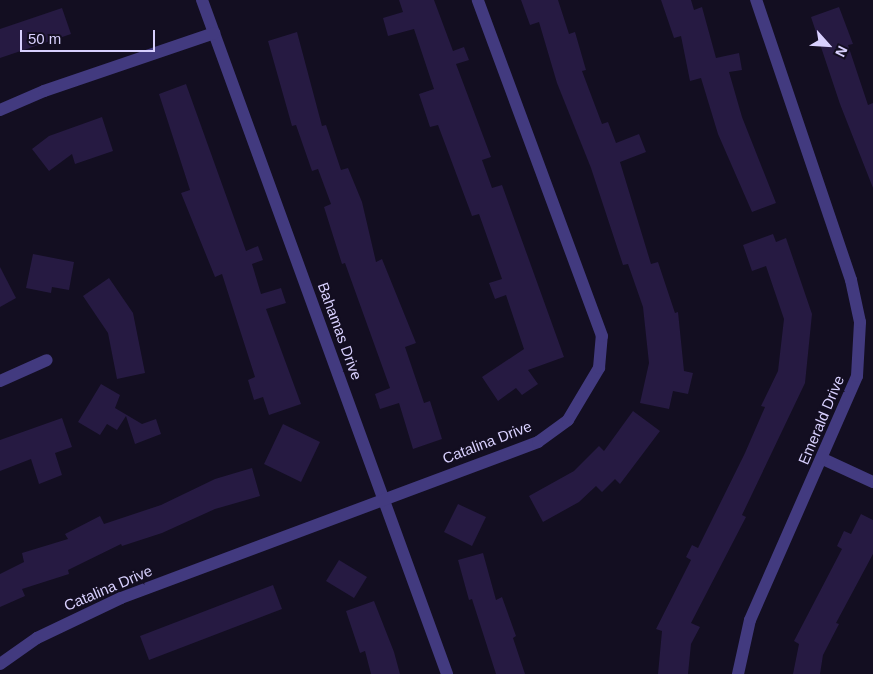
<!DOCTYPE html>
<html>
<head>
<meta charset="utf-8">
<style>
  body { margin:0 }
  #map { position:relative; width:873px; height:674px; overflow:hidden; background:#130e21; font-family:Helvetica,sans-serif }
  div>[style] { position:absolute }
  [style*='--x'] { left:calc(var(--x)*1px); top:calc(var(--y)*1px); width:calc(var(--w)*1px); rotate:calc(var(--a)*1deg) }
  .building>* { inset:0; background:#261a42 }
  .street>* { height:12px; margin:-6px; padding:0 6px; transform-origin:6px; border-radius:6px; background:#423a7f }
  span { translate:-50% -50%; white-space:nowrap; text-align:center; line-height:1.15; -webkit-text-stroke:4px #130e21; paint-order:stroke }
  .street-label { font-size:15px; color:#d8d0fe }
  .north { position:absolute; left:803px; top:20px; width:50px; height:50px; -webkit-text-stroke:4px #130e21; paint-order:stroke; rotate:116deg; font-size:14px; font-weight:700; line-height:20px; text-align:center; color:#d8d0fe }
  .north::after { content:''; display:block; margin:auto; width:18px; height:22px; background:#d8d0fe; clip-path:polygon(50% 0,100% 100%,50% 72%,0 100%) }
  .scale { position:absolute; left:20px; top:30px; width:135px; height:22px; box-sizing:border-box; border:2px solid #d8d0fe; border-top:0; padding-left:6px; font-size:15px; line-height:18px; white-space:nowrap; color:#d8d0fe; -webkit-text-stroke:4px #130e21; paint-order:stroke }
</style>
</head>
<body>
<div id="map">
  <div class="building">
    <i style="clip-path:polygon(399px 0,434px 0,453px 51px,464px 47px,469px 60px,456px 64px,491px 157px,482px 160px,492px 188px,502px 185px,564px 357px,528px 370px,538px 384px,522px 395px,516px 388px,498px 401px,482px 377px,524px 349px,506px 295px,495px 299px,489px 283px,502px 279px,479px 214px,472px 216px,438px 125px,430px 127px,419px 94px,434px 89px,414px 29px,388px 36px,383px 18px,403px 12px)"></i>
    <i style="clip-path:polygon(521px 0,558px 0,569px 34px,575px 32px,586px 70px,582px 71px,602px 124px,608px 122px,616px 143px,639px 134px,646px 152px,620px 162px,651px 264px,658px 262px,675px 313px,678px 312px,684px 371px,693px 373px,688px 394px,673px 391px,669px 409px,640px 403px,649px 363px,643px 307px,628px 264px,623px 265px,591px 168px,557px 83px,539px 22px,530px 25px)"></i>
    <i style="clip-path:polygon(661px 0,691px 0,694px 10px,702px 7px,716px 58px,739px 53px,742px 70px,729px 72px,742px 117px,776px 203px,752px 212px,718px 134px,701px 78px,690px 81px,681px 36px,674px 38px)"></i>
    <i style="clip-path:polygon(839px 7px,853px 44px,848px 45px,868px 105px,873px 103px,873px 188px,840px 104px,811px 17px)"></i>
    <i style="clip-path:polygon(62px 8px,71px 34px,0 58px,0 29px)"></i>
    <i style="clip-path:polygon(297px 32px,322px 126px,326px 125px,341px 170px,348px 168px,362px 202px,376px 262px,382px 259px,416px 343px,405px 347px,424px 403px,430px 401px,442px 439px,413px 449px,399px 403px,380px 409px,375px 394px,390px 388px,345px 263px,342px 264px,324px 207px,331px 204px,318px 169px,312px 171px,296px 125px,292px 126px,268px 41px)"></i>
    <i style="clip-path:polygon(186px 84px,246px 251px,258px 246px,263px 260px,252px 264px,261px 294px,281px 288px,286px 303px,266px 309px,301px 404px,269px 415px,263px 397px,254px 400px,248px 380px,255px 377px,222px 274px,215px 277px,181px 193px,190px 190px,159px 94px)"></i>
    <i style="clip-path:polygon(102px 117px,113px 151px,75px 164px,72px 154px,49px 171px,32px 149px,49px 136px)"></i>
    <i style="clip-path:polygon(773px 234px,776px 242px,786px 238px,812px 314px,805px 383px,742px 515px,746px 517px,691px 623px,700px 627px,691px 644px,688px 674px,658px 674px,662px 631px,656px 629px,691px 560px,686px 557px,692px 545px,698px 548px,745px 453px,765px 407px,761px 406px,778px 371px,784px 319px,766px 266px,752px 271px,743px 245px)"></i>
    <i style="clip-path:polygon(33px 254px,74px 262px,69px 290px,52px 287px,51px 293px,26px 288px)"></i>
    <i style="clip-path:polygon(0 267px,16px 298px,0 307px)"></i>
    <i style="clip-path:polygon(109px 278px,133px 313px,145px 373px,117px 379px,108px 333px,83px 296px)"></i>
    <i style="clip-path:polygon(101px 384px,120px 395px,115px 408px,142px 424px,156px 419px,161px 434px,135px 444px,126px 416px,117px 430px,107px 424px,100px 435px,78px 422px)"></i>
    <i style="clip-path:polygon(633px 411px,660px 431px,620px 484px,615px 479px,602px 492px,596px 486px,579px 502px,543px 522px,529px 496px,574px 471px,599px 446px,604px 451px)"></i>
    <i style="clip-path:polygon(62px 418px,72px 447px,55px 453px,62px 475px,39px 484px,31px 459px,0 471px,0 440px)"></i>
    <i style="clip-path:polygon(283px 424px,320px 442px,301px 482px,264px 464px)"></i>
    <i style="clip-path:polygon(252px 468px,260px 496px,215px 509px,162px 533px,122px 546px,121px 544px,68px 570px,69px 574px,22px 589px,25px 596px,0 607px,0 574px,24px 562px,22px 553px,68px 539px,65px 534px,100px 516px,104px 524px,161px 505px,215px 479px)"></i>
    <i style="clip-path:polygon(458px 504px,486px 517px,472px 546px,444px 532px)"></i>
    <i style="clip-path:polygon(861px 514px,873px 520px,873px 554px,836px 623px,839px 624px,823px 655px,820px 674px,793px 674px,799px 644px,794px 641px,842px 549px,837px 546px,844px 531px,851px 534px)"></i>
    <i style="clip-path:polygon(483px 553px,496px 600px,502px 597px,516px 636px,513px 638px,525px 674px,496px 674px,472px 599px,469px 600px,458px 560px)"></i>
    <i style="clip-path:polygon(339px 560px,367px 577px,354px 598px,326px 581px)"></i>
    <i style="clip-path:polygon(273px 585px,282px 609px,149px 660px,140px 636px)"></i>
    <i style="clip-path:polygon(374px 601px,394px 652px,400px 674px,371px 674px,365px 651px,360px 653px,346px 611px)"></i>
  </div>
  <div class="street">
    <i style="--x:202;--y:0;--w:717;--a:70.02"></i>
    <i style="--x:0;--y:110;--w:48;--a:-23.4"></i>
    <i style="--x:44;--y:91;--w:180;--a:-18.8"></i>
    <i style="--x:0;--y:381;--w:51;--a:-24.1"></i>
    <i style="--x:823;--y:459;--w:55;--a:24.7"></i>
    <i style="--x:0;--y:664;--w:45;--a:-35.1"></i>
    <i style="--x:37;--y:638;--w:93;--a:-25.5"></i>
    <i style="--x:121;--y:598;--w:445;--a:-20.5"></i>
    <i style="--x:538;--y:442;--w:37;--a:-36"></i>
    <i style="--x:568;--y:420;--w:61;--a:-59.2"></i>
    <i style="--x:599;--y:368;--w:32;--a:-85"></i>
    <i style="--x:602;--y:336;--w:358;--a:-110.3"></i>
    <i style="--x:738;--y:674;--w:55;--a:-77.5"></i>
    <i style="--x:750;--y:620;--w:266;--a:-66.3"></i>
    <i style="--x:857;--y:376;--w:54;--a:-86.8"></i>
    <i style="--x:860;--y:322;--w:43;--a:-102.1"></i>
    <i style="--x:851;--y:280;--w:296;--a:-108.7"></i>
  </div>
  <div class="street-label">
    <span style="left:340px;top:331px;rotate:70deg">Bahamas Drive</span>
    <span style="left:821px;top:420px;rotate:-67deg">Emerald Drive</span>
    <span style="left:487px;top:442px;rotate:-21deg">Catalina Drive</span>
    <span style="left:108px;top:588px;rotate:-23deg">Catalina Drive</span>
  </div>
  <div class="north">N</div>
  <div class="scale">50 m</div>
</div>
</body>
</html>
